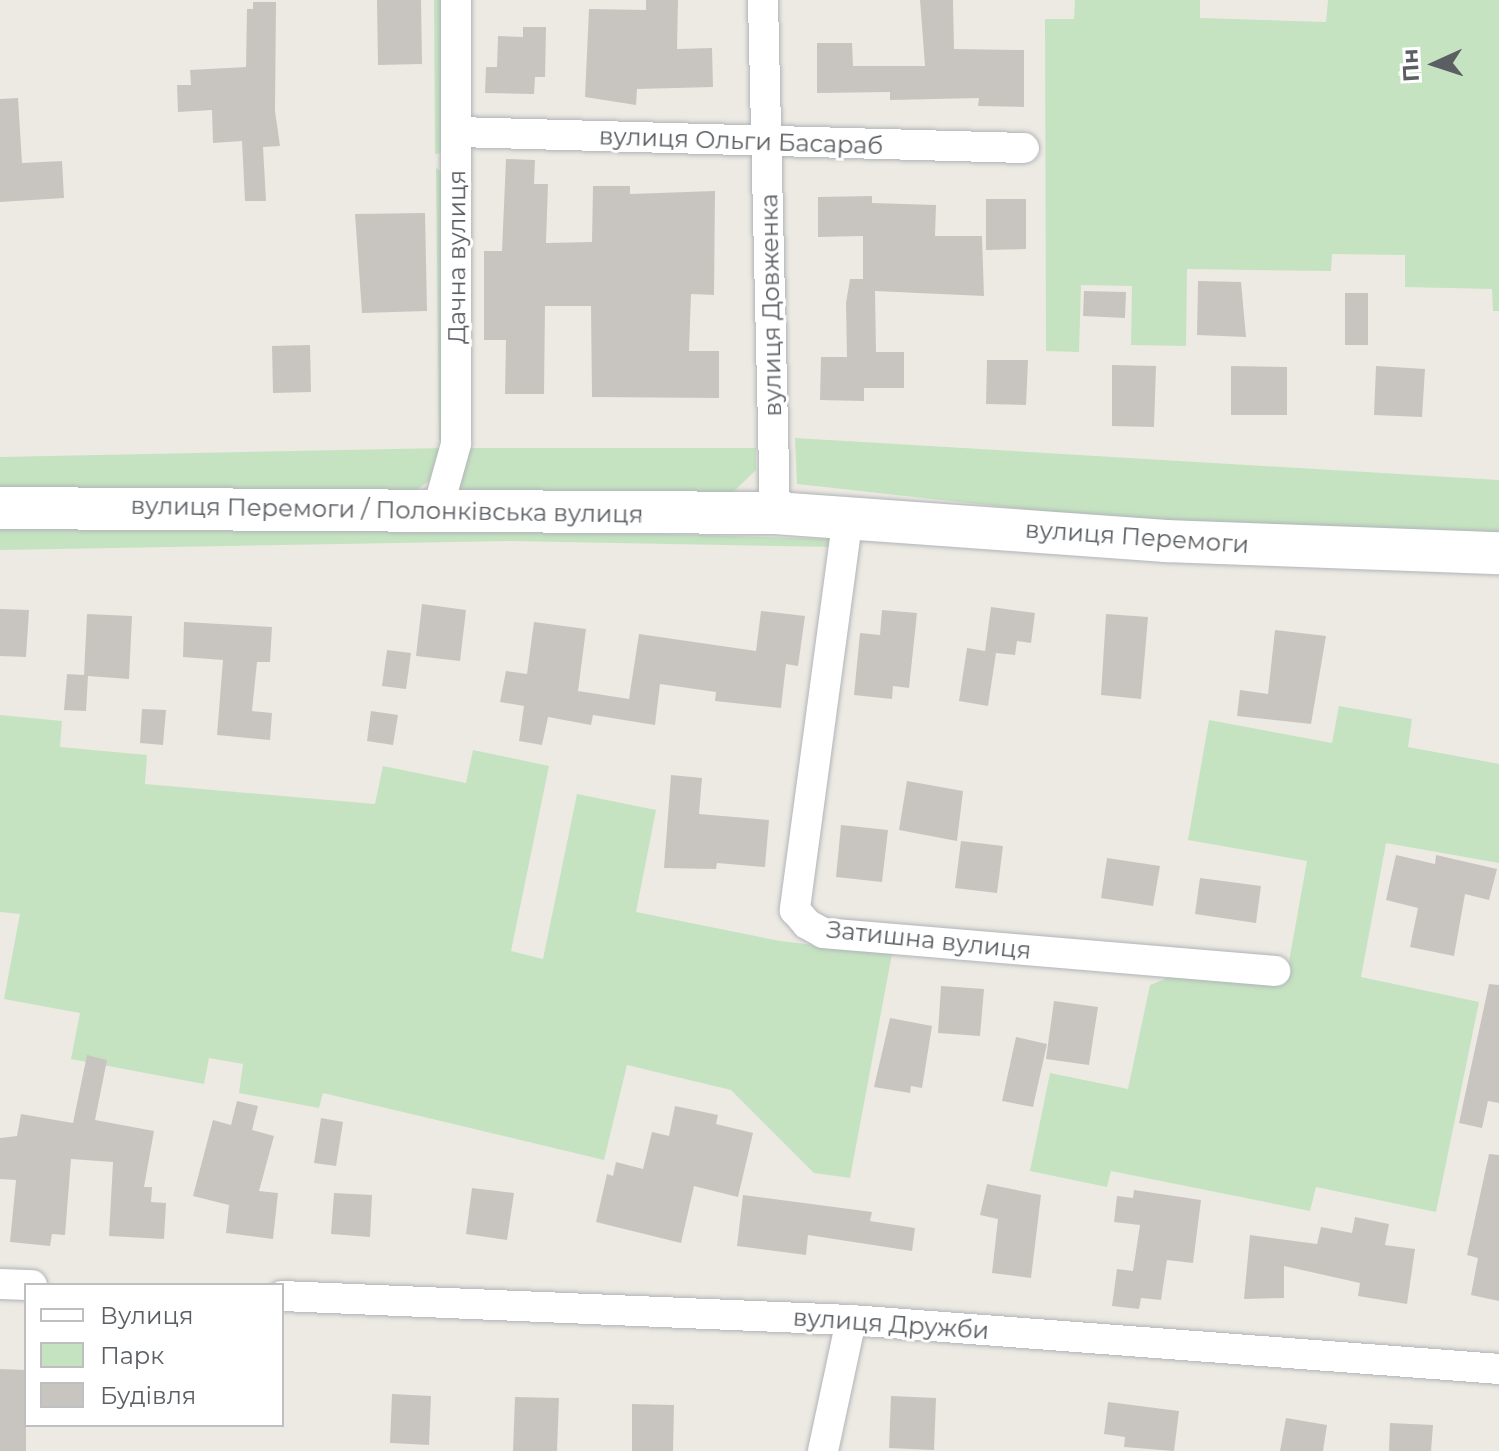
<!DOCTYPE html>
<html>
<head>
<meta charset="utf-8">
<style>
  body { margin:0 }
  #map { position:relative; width:1499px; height:1451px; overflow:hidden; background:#edeae3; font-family:Montserrat,sans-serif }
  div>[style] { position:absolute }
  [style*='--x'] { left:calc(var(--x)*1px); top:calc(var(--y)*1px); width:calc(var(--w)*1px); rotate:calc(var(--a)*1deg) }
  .green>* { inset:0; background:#c5e3c1 }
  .building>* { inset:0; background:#c8c5c0 }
  .roads { filter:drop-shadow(0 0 2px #b0b4b8) drop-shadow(0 0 2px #b0b4b8) }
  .street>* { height:30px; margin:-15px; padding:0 15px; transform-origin:15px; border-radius:15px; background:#fff }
  .secondary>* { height:42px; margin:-21px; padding:0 21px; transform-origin:21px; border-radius:21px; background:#fff }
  span { translate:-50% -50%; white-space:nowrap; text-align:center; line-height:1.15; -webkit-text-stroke:6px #fff; paint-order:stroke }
  .street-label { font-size:24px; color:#5b5f63 }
  .legend { position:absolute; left:24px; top:1283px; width:260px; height:144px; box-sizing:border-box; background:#fff; border:2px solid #bdbfc1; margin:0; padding:10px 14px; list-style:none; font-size:24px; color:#5b5f63 }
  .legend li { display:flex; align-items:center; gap:16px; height:40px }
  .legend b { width:40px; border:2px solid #bdbfc1 }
  .north { position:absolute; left:1395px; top:24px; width:80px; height:80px; -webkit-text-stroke:6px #fff; paint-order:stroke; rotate:267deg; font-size:22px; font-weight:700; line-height:32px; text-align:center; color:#5b5f63 }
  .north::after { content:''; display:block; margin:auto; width:28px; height:36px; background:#5b5f63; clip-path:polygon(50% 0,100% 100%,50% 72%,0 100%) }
</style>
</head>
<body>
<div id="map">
  <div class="green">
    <i style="clip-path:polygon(434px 0,442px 0,444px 153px,435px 154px)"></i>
    <i style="clip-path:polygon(1075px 0,1200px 0,1200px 18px,1326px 22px,1328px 0,1499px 0,1499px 311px,1493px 311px,1492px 289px,1405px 287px,1405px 255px,1332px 254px,1331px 271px,1187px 269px,1186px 346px,1131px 345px,1132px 286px,1081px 285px,1079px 352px,1046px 351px,1045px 19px,1074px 19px)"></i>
    <i style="clip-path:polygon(436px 168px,444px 173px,447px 440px,439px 440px)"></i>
    <i style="clip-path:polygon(795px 438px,1499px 480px,1499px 535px,1168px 525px,797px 484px)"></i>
    <i style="clip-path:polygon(445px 448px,438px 475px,415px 491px,0 494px,0 457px)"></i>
    <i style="clip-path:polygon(465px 448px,756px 448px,756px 470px,730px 495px,456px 495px)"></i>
    <i style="clip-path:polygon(0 526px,633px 533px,830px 539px,834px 547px,509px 541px,0 550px)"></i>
    <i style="clip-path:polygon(1339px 706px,1412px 719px,1408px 747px,1499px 764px,1499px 863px,1386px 843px,1361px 977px,1479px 1002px,1436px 1212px,1316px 1187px,1310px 1211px,1111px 1171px,1107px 1187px,1030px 1171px,1050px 1073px,1128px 1089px,1150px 985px,1170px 977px,1285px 984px,1307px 861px,1188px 840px,1209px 720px,1332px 743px)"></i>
    <i style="clip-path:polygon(0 715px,62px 721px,60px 747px,147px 755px,145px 784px,375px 804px,383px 766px,466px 783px,473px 750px,549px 766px,511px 951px,543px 959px,577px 794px,656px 810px,636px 912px,780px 941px,892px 954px,850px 1178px,814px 1173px,731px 1090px,627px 1065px,604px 1160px,323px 1093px,319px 1108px,239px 1093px,243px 1064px,209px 1058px,204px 1084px,71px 1059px,80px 1013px,4px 999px,20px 914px,0 912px)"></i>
  </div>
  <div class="building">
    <i style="clip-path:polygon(377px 0,421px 0,422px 64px,378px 65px)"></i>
    <i style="clip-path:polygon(646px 0,678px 0,677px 49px,712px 48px,713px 87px,637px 89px,636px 105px,585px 97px,589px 9px,646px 10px)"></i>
    <i style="clip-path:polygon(920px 0,953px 0,954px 49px,1024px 50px,1024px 107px,978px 106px,979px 98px,890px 100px,890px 92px,817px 93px,817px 43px,852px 43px,853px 66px,925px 66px)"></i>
    <i style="clip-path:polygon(253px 2px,276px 2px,275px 111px,280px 146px,263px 147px,266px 201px,245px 201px,242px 141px,213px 143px,212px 110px,178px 112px,177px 85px,191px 85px,190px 70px,246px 67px,247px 9px,253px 9px)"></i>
    <i style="clip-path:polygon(523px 27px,546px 27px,545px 77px,535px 77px,534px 94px,485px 93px,486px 67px,497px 67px,498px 36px,523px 37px)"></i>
    <i style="clip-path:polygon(18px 98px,22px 163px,62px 161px,64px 198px,0 202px,0 99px)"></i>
    <i style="clip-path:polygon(506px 159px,535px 160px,534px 184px,548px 184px,546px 243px,592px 242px,593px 186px,630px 186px,630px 194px,715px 191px,714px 295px,691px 294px,689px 351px,719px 351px,719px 398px,592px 397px,591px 306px,545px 306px,544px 394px,505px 394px,506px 340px,484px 340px,484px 251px,502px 251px)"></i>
    <i style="clip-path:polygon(872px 196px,872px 203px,936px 205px,935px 236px,982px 236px,984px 296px,875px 291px,876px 352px,904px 352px,904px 388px,864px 388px,864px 401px,820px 400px,821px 357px,847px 357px,846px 303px,850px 279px,863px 279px,863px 236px,818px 237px,818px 197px)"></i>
    <i style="clip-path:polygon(986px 199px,1026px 199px,1026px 249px,986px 250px)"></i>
    <i style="clip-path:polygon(425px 213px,427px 311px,362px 313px,355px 214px)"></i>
    <i style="clip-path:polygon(1198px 281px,1241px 282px,1246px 337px,1197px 335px)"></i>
    <i style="clip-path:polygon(1084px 291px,1126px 292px,1125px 318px,1083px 316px)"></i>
    <i style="clip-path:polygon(1345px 293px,1368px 293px,1368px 345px,1345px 345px)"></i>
    <i style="clip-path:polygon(310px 345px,311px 392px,273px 393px,272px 346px)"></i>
    <i style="clip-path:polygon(987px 360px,1028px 360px,1026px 405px,986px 404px)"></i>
    <i style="clip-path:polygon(1112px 365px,1156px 366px,1154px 427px,1112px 426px)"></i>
    <i style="clip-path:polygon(1231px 366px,1287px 367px,1287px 415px,1231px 415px)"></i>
    <i style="clip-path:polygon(1376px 366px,1425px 369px,1422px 417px,1374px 415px)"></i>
    <i style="clip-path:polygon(422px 604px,466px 610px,460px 661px,416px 656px)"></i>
    <i style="clip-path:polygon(991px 607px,1035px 613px,1031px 643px,1017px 641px,1015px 655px,996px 653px,988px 706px,959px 701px,967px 648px,985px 651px)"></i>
    <i style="clip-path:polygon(0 609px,29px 610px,26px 657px,0 656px)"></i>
    <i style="clip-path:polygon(882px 610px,917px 613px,909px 688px,893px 686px,892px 699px,854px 695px,860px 633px,880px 635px)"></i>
    <i style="clip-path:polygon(761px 611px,805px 616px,798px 666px,786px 664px,781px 708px,715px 701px,716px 692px,660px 684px,655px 725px,593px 715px,591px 725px,548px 717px,542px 745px,519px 741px,524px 706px,500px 702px,506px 671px,527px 674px,534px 622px,586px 629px,578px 691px,629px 699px,639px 634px,756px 651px)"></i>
    <i style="clip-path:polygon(87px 614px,132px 616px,129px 679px,88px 676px,86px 711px,64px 710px,67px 674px,84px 675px)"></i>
    <i style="clip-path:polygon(1106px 614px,1148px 617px,1141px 699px,1101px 695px)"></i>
    <i style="clip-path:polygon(184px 622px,272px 627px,270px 662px,257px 662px,252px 711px,272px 713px,270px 740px,217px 735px,223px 660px,183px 657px)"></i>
    <i style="clip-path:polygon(1275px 630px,1326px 636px,1311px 724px,1237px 716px,1240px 690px,1268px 694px)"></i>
    <i style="clip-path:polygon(387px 650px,411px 653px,406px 689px,382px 686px)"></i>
    <i style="clip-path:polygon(142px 709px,166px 710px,163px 745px,140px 743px)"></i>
    <i style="clip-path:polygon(371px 711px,398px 715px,393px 745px,367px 741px)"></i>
    <i style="clip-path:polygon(671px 775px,702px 778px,699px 814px,769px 820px,765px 867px,717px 863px,716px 869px,664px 868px)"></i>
    <i style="clip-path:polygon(907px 781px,963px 791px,957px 841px,899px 830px)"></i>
    <i style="clip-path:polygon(841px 825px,888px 830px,882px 882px,836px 877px)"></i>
    <i style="clip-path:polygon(961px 841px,1003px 846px,997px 893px,955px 888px)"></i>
    <i style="clip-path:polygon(1396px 855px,1435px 864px,1436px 855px,1497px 869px,1489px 900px,1465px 894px,1454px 956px,1410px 947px,1418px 908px,1386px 900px)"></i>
    <i style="clip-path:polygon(1107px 858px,1160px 866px,1153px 906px,1101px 898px)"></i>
    <i style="clip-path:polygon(1200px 878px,1261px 886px,1256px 923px,1195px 914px)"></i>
    <i style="clip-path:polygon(1489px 984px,1499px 985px,1499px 1103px,1488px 1101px,1482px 1128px,1459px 1123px)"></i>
    <i style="clip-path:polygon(941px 986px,984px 989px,980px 1036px,938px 1033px)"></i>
    <i style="clip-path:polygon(1054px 1001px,1098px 1007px,1089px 1065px,1046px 1059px)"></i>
    <i style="clip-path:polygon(890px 1018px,932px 1026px,922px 1088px,911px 1086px,910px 1093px,874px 1087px)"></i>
    <i style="clip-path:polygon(1016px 1037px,1047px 1044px,1033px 1107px,1002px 1101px)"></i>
    <i style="clip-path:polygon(87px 1055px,107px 1060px,95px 1120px,154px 1131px,144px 1187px,152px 1187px,151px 1202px,166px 1203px,164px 1239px,109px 1236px,113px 1162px,71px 1159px,65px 1235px,52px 1234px,50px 1246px,10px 1242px,16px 1180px,0 1179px,0 1138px,17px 1136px,21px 1114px,73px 1123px)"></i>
    <i style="clip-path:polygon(237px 1101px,258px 1106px,252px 1130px,274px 1136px,259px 1191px,278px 1193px,273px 1239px,226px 1233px,229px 1205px,193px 1196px,213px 1120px,231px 1125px)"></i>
    <i style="clip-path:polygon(675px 1106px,718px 1115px,716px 1124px,753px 1133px,738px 1197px,694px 1186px,681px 1243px,596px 1222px,607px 1174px,613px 1176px,616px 1162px,643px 1169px,652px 1132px,669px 1136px)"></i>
    <i style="clip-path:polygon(321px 1118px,343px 1122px,336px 1166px,314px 1163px)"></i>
    <i style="clip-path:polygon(1489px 1154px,1499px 1155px,1499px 1301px,1471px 1295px,1478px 1258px,1467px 1255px)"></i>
    <i style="clip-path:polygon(987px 1184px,1041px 1195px,1031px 1278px,992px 1273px,998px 1219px,980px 1215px)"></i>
    <i style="clip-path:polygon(472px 1188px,514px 1193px,507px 1240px,466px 1234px)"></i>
    <i style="clip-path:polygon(1134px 1190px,1201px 1200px,1193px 1263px,1167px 1260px,1161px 1300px,1141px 1298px,1139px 1309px,1112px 1306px,1117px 1269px,1133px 1271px,1140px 1225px,1114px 1222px,1117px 1196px,1133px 1198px)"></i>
    <i style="clip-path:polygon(334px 1193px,372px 1195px,370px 1237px,331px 1234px)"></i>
    <i style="clip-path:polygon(743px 1195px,872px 1212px,870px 1221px,915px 1228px,912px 1251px,808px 1235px,806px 1255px,737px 1246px)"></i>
    <i style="clip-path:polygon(1355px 1217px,1389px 1224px,1385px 1245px,1415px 1249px,1407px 1304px,1358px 1296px,1360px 1283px,1284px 1266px,1284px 1298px,1244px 1299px,1250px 1235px,1317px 1244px,1321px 1227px,1352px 1233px)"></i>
    <i style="clip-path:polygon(0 1369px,26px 1370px,26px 1451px,0 1451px)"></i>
    <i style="clip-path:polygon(392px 1394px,431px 1396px,429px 1445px,390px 1443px)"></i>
    <i style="clip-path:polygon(891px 1396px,936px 1398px,934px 1450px,889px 1448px)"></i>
    <i style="clip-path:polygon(515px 1397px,559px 1398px,557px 1451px,513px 1451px)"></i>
    <i style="clip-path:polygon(1108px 1402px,1179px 1411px,1174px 1451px,1124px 1447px,1125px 1437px,1104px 1434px)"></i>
    <i style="clip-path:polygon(632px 1404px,674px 1405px,673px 1451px,632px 1451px)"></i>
    <i style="clip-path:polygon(1286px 1418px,1327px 1425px,1323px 1451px,1280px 1451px)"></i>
    <i style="clip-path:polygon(1390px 1423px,1433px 1425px,1431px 1451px,1389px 1451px)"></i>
  </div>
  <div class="roads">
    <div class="street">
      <i style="--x:763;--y:0;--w:513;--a:88.66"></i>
      <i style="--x:458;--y:132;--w:566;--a:1.62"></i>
      <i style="--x:437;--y:512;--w:71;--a:-74.4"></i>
      <i style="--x:456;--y:444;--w:444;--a:-90"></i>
      <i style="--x:848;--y:516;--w:398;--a:97.7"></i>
      <i style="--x:795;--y:910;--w:18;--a:49"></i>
      <i style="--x:807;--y:924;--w:18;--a:29"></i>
      <i style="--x:823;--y:933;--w:454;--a:4.8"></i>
      <i style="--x:0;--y:1284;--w:32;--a:2"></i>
      <i style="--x:282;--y:1296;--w:570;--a:2.42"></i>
      <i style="--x:851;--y:1320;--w:650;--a:4.32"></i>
      <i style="--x:823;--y:1451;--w:134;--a:-77.9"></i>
    </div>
    <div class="secondary">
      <i style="--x:0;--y:508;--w:775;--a:0.37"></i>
      <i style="--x:775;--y:513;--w:392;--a:4.1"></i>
      <i style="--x:1166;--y:541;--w:333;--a:2.1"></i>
    </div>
  </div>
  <div class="street-label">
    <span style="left:741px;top:141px;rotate:2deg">вулиця Ольги Басараб</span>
    <span style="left:457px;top:257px;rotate:-90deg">Дачна вулиця</span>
    <span style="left:771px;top:305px;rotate:-91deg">вулиця Довженка</span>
    <span style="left:387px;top:510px;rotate:1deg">вулиця Перемоги / Полонківська вулиця</span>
    <span style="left:1137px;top:537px;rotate:4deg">вулиця Перемоги</span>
    <span style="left:929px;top:940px;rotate:6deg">Затишна вулиця</span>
    <span style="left:891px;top:1324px;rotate:4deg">вулиця Дружби</span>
  </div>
  <ul class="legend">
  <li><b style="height:10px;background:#fff"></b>Вулиця</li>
  <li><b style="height:22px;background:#c5e3c1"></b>Парк</li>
  <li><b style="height:22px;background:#c8c5c0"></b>Будівля</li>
  </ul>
  <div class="north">Пн</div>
</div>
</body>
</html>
